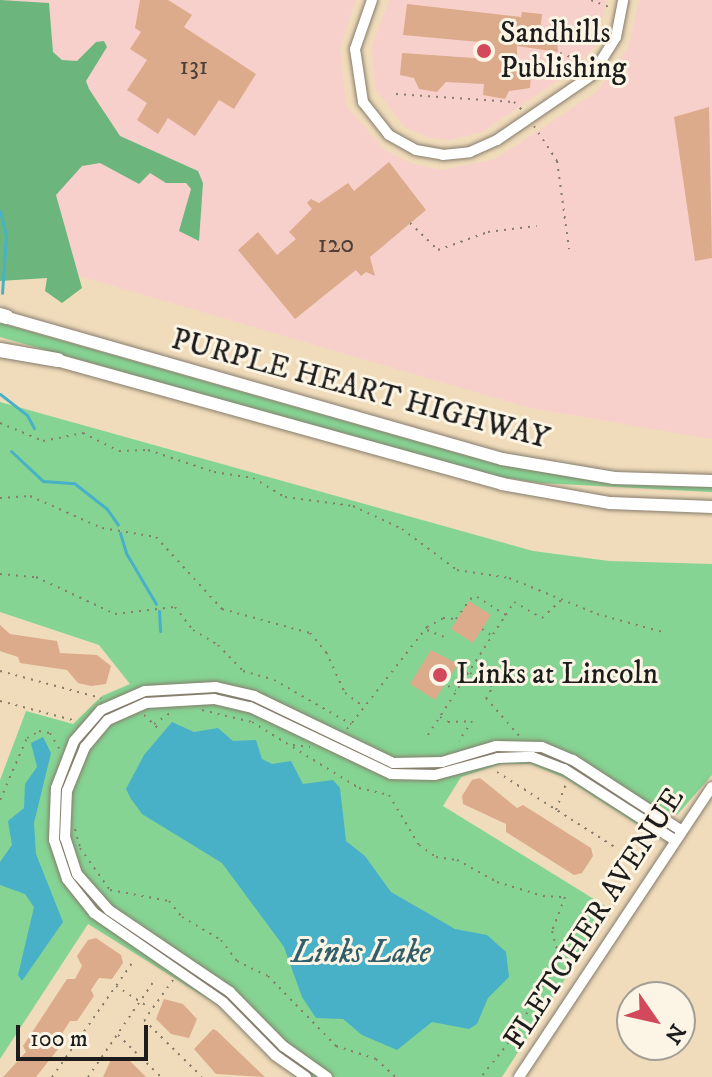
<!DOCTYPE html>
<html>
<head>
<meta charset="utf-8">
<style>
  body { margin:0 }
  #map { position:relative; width:712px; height:1077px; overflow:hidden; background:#f0dcbb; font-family:"IM FELL DW Pica",serif }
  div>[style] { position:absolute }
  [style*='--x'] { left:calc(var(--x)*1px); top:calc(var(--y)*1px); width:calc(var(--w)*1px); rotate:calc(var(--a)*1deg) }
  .built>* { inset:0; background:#f7d0cb }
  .green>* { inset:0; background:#85d493 }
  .forest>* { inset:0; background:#6cb67d }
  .water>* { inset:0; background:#48b1c7 }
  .stream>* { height:3px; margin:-1.5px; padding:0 1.5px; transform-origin:1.5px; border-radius:1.5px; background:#48b1c7 }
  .building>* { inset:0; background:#dcab8b }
  .path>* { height:2px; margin-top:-1px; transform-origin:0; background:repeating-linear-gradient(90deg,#867c6c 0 2px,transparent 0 8px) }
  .roads { filter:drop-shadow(0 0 2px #867c6c) drop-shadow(0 0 2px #867c6c) }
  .minor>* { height:10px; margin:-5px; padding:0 5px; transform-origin:5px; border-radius:5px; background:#fff }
  .major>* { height:12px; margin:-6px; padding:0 6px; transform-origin:6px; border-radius:6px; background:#fff }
  .highway>* { height:14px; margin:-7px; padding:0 7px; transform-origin:7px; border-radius:7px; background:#fff }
  .dots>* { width:22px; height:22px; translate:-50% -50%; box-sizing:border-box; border:4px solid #fcf5e5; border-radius:50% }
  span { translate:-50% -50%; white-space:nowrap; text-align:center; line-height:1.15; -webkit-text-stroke:6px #fcf5e5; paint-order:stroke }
  .number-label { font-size:26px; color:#4c4038 }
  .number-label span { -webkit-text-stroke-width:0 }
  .poi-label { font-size:30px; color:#1c1c1c }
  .left { translate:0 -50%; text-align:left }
  .street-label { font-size:30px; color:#1c1c1c }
  .water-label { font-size:32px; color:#305f69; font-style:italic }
  .north { position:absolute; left:616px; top:981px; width:80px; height:80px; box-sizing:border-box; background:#fcf5e5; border:2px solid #a29e95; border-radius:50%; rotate:124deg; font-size:22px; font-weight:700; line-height:32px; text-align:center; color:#1c1c1c }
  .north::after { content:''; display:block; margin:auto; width:28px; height:36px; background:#d1495b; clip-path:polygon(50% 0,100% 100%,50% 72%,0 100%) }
  .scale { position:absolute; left:16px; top:1025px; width:132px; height:36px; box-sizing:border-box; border:4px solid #1c1c1c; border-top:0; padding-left:10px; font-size:24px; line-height:28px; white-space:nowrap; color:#1c1c1c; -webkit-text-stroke:6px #fcf5e5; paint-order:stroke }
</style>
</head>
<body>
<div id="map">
  <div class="built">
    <i style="clip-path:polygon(0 0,356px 0,340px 48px,346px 106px,385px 150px,410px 163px,442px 170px,495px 159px,597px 92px,629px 46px,639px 0,712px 0,712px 439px,530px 408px,59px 270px)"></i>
    <i style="clip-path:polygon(389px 0,607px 0,595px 46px,575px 69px,482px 132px,451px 140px,430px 138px,405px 127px,375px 89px,372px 46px)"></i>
  </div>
  <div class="green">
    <i style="clip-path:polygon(0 323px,500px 465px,612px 484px,712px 487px,712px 492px,540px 483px,481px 474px,0 337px)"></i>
    <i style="clip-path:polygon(0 402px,533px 551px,609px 561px,712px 564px,712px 775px,677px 815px,672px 812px,657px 837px,565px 778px,531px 764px,501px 764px,461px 777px,443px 806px,610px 909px,502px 1077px,295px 1077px,219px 1006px,88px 924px,0 1059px,0 780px,26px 711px,73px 724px,102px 696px,130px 684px,99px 645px,0 612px)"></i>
  </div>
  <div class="forest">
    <i style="clip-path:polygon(0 0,49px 3px,53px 52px,62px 60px,77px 61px,96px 42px,104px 41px,107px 47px,86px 81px,89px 89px,120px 136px,198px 171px,203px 183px,199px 241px,179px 231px,191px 189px,186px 183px,166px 183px,150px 173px,139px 184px,100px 163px,82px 166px,56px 195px,82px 288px,62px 303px,45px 291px,47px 278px,0 281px)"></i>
  </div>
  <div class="water">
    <i style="clip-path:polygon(172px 722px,194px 732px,218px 728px,233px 741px,256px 740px,262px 759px,272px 764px,291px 761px,303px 784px,333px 780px,340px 788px,346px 841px,365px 856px,391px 892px,455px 929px,487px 935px,506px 952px,509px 977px,488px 998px,477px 1024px,469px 1029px,432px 1022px,397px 1050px,362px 1035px,343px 1019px,316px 1018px,302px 997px,284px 947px,222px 863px,142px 814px,131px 799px,126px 789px,144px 755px)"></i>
    <i style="clip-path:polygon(43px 737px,51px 753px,34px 823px,36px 854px,63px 922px,22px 981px,18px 975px,34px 907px,25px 894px,0 885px,0 862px,12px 845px,8px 821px,24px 808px,25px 784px,37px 767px,31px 743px)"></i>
  </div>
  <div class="stream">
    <i style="--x:0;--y:211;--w:25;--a:76"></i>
    <i style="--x:6;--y:235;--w:58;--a:93.9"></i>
    <i style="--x:0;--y:394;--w:34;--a:38"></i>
    <i style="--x:27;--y:415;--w:15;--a:62"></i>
    <i style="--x:11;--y:451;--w:44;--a:43.2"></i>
    <i style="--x:43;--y:481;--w:31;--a:4"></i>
    <i style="--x:74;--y:483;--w:42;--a:38.2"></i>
    <i style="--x:107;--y:509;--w:19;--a:55"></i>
    <i style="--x:120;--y:533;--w:21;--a:73"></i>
    <i style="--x:126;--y:553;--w:59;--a:59.5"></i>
    <i style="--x:159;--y:611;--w:20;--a:87"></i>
  </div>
  <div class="building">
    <i style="clip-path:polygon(140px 0,168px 0,192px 15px,184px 27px,256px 74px,234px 109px,219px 100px,195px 136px,168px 118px,158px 134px,137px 120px,147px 103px,127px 90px,147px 60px,130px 49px,141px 32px,135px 28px)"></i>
    <i style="clip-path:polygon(407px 4px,521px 17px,522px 12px,542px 14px,540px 32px,556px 29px,558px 52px,517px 46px,517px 62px,532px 63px,530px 88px,509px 91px,505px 99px,483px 95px,484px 84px,446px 82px,437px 92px,419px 89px,414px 78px,400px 75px,402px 53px,488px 59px,490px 43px,403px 35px)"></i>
    <i style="clip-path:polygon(709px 107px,712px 258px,695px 261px,674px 117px)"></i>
    <i style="clip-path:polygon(389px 162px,426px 210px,370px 257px,375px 276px,366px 272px,361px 276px,356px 270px,295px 319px,238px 250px,258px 232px,277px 255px,296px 239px,289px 232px,312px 209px,307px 203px,311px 199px,319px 203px,348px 183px,354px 191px)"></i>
    <i style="clip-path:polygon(469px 601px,491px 615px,473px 643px,451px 629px)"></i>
    <i style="clip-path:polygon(0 625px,10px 634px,57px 641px,60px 653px,97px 655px,111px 666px,106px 684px,91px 686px,78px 683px,67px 670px,20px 663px,18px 657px,0 651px)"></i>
    <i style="clip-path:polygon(431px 650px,458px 664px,435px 700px,410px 684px)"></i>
    <i style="clip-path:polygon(480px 778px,517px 808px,523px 805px,591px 848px,593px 856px,582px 873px,574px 875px,506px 832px,506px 824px,463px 804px,462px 796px,472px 780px)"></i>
    <i style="clip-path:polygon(96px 938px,121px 955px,123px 963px,112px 979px,99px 978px,91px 990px,94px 996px,77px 1021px,70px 1021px,63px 1032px,66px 1039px,36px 1077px,3px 1077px,26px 1052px,23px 1046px,67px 979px,75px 979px,82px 966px,77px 956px,88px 940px)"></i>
    <i style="clip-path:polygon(164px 999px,183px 1004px,197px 1019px,189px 1038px,171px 1034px,156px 1019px)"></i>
    <i style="clip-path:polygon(213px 1029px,217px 1031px,265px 1077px,216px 1074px,194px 1049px)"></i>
    <i style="clip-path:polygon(112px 1057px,130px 1061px,146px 1077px,103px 1077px)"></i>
  </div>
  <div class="path">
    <i style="--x:591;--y:0;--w:19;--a:21"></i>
    <i style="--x:575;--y:75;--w:12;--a:-132"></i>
    <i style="--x:567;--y:66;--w:9;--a:-174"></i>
    <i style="--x:558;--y:65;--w:12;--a:-81"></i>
    <i style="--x:560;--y:53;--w:31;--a:21"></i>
    <i style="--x:396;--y:94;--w:118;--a:3.9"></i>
    <i style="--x:514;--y:102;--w:13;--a:45"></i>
    <i style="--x:534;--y:126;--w:42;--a:56.7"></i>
    <i style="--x:557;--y:161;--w:89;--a:82.2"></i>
    <i style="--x:410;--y:223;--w:39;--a:44"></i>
    <i style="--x:438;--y:250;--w:53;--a:-19.8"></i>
    <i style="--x:488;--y:232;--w:49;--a:-7"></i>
    <i style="--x:0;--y:423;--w:47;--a:22.7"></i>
    <i style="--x:43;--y:441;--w:41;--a:-11.3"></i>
    <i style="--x:83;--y:433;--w:40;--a:26.6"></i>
    <i style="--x:119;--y:451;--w:29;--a:-2"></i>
    <i style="--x:148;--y:450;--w:70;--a:18.4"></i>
    <i style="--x:214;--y:472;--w:39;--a:9"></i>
    <i style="--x:253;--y:478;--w:37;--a:31"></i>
    <i style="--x:285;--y:497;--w:69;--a:7.5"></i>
    <i style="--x:353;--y:506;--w:54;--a:25.1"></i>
    <i style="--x:402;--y:529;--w:69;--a:36.7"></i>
    <i style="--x:457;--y:570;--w:53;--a:8.7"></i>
    <i style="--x:509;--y:578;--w:95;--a:22.2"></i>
    <i style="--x:597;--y:614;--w:68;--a:15.3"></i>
    <i style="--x:0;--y:498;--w:30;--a:-4"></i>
    <i style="--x:30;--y:496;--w:79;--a:24"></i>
    <i style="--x:102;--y:528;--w:55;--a:9.5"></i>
    <i style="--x:156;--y:537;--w:98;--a:47.5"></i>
    <i style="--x:222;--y:609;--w:91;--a:15.3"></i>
    <i style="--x:310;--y:633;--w:25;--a:50"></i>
    <i style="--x:326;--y:652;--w:45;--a:65.1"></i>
    <i style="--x:345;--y:693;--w:24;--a:36"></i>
    <i style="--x:0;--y:574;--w:36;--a:5"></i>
    <i style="--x:36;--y:577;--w:87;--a:25.1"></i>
    <i style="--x:115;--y:614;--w:60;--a:-6.7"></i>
    <i style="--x:175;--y:607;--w:29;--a:52"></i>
    <i style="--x:193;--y:630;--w:29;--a:31"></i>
    <i style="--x:218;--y:645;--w:36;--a:46"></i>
    <i style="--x:243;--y:671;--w:32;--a:16"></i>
    <i style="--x:274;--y:680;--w:89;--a:29.7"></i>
    <i style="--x:482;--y:629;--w:11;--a:34"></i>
    <i style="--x:427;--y:630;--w:18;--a:22"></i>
    <i style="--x:508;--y:663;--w:41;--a:122.2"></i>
    <i style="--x:486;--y:698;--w:52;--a:48.9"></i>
    <i style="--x:0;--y:671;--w:105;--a:15"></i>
    <i style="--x:470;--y:673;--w:26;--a:31"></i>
    <i style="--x:448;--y:686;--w:9;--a:32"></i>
    <i style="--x:0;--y:701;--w:79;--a:14.7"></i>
    <i style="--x:202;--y:710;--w:51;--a:13.5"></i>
    <i style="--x:252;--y:722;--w:126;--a:31.7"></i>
    <i style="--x:359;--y:788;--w:31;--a:13"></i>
    <i style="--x:389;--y:795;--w:58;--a:59"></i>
    <i style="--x:419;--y:845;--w:21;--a:35"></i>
    <i style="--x:436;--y:857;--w:21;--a:8"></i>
    <i style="--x:457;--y:860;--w:46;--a:28.8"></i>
    <i style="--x:497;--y:882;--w:48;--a:16.9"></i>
    <i style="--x:543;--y:896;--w:22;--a:3"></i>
    <i style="--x:565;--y:897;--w:36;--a:111"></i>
    <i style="--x:552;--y:931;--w:27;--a:75"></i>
    <i style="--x:559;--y:957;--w:91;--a:119.7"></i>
    <i style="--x:514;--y:1036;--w:53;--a:128.8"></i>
    <i style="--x:144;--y:715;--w:19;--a:43"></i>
    <i style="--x:440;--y:717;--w:9;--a:32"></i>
    <i style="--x:448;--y:722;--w:24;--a:-2"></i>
    <i style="--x:472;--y:721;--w:24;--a:123"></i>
    <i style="--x:154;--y:724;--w:22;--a:-34"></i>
    <i style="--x:347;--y:729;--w:130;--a:-51.9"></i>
    <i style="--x:427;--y:627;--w:18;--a:-29"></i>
    <i style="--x:443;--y:618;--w:13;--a:4"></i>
    <i style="--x:456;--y:619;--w:24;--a:-55"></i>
    <i style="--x:470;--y:599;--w:7;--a:-16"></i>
    <i style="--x:477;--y:597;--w:34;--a:32"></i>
    <i style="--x:506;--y:615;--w:15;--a:-58"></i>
    <i style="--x:514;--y:602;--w:32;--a:30"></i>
    <i style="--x:542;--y:618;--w:26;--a:-43"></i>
    <i style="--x:428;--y:735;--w:142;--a:-57.1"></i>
    <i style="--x:293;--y:745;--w:17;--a:7"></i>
    <i style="--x:497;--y:772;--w:143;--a:32.5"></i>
    <i style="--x:0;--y:800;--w:68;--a:-66.5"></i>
    <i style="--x:27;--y:738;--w:14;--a:-30"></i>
    <i style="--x:39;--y:731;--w:11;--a:10"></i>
    <i style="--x:50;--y:733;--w:21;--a:59"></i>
    <i style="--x:556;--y:810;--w:28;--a:-69"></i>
    <i style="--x:75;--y:829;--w:20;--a:75"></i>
    <i style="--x:80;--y:848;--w:52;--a:54.5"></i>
    <i style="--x:110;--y:890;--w:60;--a:10.6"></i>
    <i style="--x:169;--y:901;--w:21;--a:51"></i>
    <i style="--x:182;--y:917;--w:45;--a:30.5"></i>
    <i style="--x:221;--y:940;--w:26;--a:53"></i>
    <i style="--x:237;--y:961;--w:34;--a:26"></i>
    <i style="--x:268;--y:976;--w:98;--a:45.8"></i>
    <i style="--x:336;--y:1046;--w:42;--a:18"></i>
    <i style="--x:376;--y:1059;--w:26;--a:43"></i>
    <i style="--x:173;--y:980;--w:49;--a:125.9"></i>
    <i style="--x:144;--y:1020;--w:81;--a:44.5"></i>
    <i style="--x:116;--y:986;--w:40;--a:32.9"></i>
    <i style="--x:118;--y:1035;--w:60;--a:44.3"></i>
    <i style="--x:52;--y:1077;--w:139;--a:-54.9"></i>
    <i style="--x:88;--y:1077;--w:120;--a:-55.5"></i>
  </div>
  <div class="roads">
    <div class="minor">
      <i style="--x:372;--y:0;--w:52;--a:109.1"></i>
      <i style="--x:355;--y:49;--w:54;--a:81.4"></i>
      <i style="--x:363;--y:102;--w:42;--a:51.8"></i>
      <i style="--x:389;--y:135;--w:31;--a:29"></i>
      <i style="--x:416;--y:150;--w:27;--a:10"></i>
      <i style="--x:443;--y:155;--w:27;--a:-6"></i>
      <i style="--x:470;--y:152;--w:30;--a:-24"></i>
      <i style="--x:497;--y:140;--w:115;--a:-34.4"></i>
      <i style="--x:592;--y:75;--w:45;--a:-57.7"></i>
      <i style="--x:616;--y:37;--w:38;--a:-79"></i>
      <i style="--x:306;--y:1077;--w:38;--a:-145"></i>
      <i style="--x:275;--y:1055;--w:74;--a:-134.5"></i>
      <i style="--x:223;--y:1002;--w:157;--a:-145.4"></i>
      <i style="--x:94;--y:913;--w:43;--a:-128.5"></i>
      <i style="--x:67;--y:879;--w:41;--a:-108.4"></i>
      <i style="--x:54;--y:840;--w:52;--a:-87.8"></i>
      <i style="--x:56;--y:788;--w:50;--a:-69"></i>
      <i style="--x:74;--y:741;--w:41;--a:-48.9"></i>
      <i style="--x:101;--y:710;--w:48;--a:-23.4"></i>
      <i style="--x:145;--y:691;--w:71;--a:-3.2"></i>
      <i style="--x:216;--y:687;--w:39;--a:13"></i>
      <i style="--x:254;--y:696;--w:154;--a:25.7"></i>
      <i style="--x:393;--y:763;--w:49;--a:-1.2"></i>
      <i style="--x:442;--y:762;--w:56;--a:-16.5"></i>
      <i style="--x:496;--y:746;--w:46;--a:1.2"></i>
      <i style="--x:542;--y:747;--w:34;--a:23"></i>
      <i style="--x:573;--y:760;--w:126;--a:33.1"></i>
      <i style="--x:327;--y:1077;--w:54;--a:-144.8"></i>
      <i style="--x:283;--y:1046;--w:76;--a:-134.5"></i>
      <i style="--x:230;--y:992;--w:146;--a:-145.9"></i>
      <i style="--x:109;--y:910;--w:48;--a:-131.6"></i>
      <i style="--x:77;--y:874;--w:38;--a:-108"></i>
      <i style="--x:65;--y:838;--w:47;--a:-87.6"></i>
      <i style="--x:67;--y:791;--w:48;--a:-67.8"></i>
      <i style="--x:85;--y:747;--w:35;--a:-50"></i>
      <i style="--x:108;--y:720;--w:42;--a:-24.1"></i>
      <i style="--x:146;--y:703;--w:68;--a:-3.4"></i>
      <i style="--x:214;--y:699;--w:37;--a:13"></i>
      <i style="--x:250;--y:707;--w:156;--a:25.4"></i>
      <i style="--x:391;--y:774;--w:44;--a:1.3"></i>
      <i style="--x:435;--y:775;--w:65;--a:-15.1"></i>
      <i style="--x:498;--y:758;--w:34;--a:-2"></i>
      <i style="--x:532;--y:757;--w:34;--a:21"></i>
      <i style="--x:564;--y:769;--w:130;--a:32.7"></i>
      <i style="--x:519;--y:1077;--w:348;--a:-56.4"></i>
    </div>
    <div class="major">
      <i style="--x:1;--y:316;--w:521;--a:15.93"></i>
      <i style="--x:502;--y:459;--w:114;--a:9.6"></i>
      <i style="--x:614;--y:478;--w:98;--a:1.8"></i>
      <i style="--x:49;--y:358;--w:470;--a:15.5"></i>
      <i style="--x:502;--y:484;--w:110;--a:10"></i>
      <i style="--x:610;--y:503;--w:102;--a:2.2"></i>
    </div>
    <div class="highway">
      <i style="--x:0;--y:315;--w:7;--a:16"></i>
      <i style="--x:0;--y:350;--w:59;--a:9.8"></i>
    </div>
  </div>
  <div class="dots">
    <i style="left:484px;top:51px;background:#d1495b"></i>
    <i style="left:440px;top:675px;background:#d1495b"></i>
  </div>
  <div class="number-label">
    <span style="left:194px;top:67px">131</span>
    <span style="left:336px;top:245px">120</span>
  </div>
  <div class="poi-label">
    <span class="left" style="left:500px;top:51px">Sandhills<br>Publishing</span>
    <span class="left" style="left:456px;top:675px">Links at Lincoln</span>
  </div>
  <div class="street-label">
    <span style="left:360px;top:390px;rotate:15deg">PURPLE HEART HIGHWAY</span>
    <span style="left:595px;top:919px;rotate:-57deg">FLETCHER AVENUE</span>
  </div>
  <div class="water-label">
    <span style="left:361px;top:953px">Links Lake</span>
  </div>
  <div class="north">N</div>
  <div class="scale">100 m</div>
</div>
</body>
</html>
